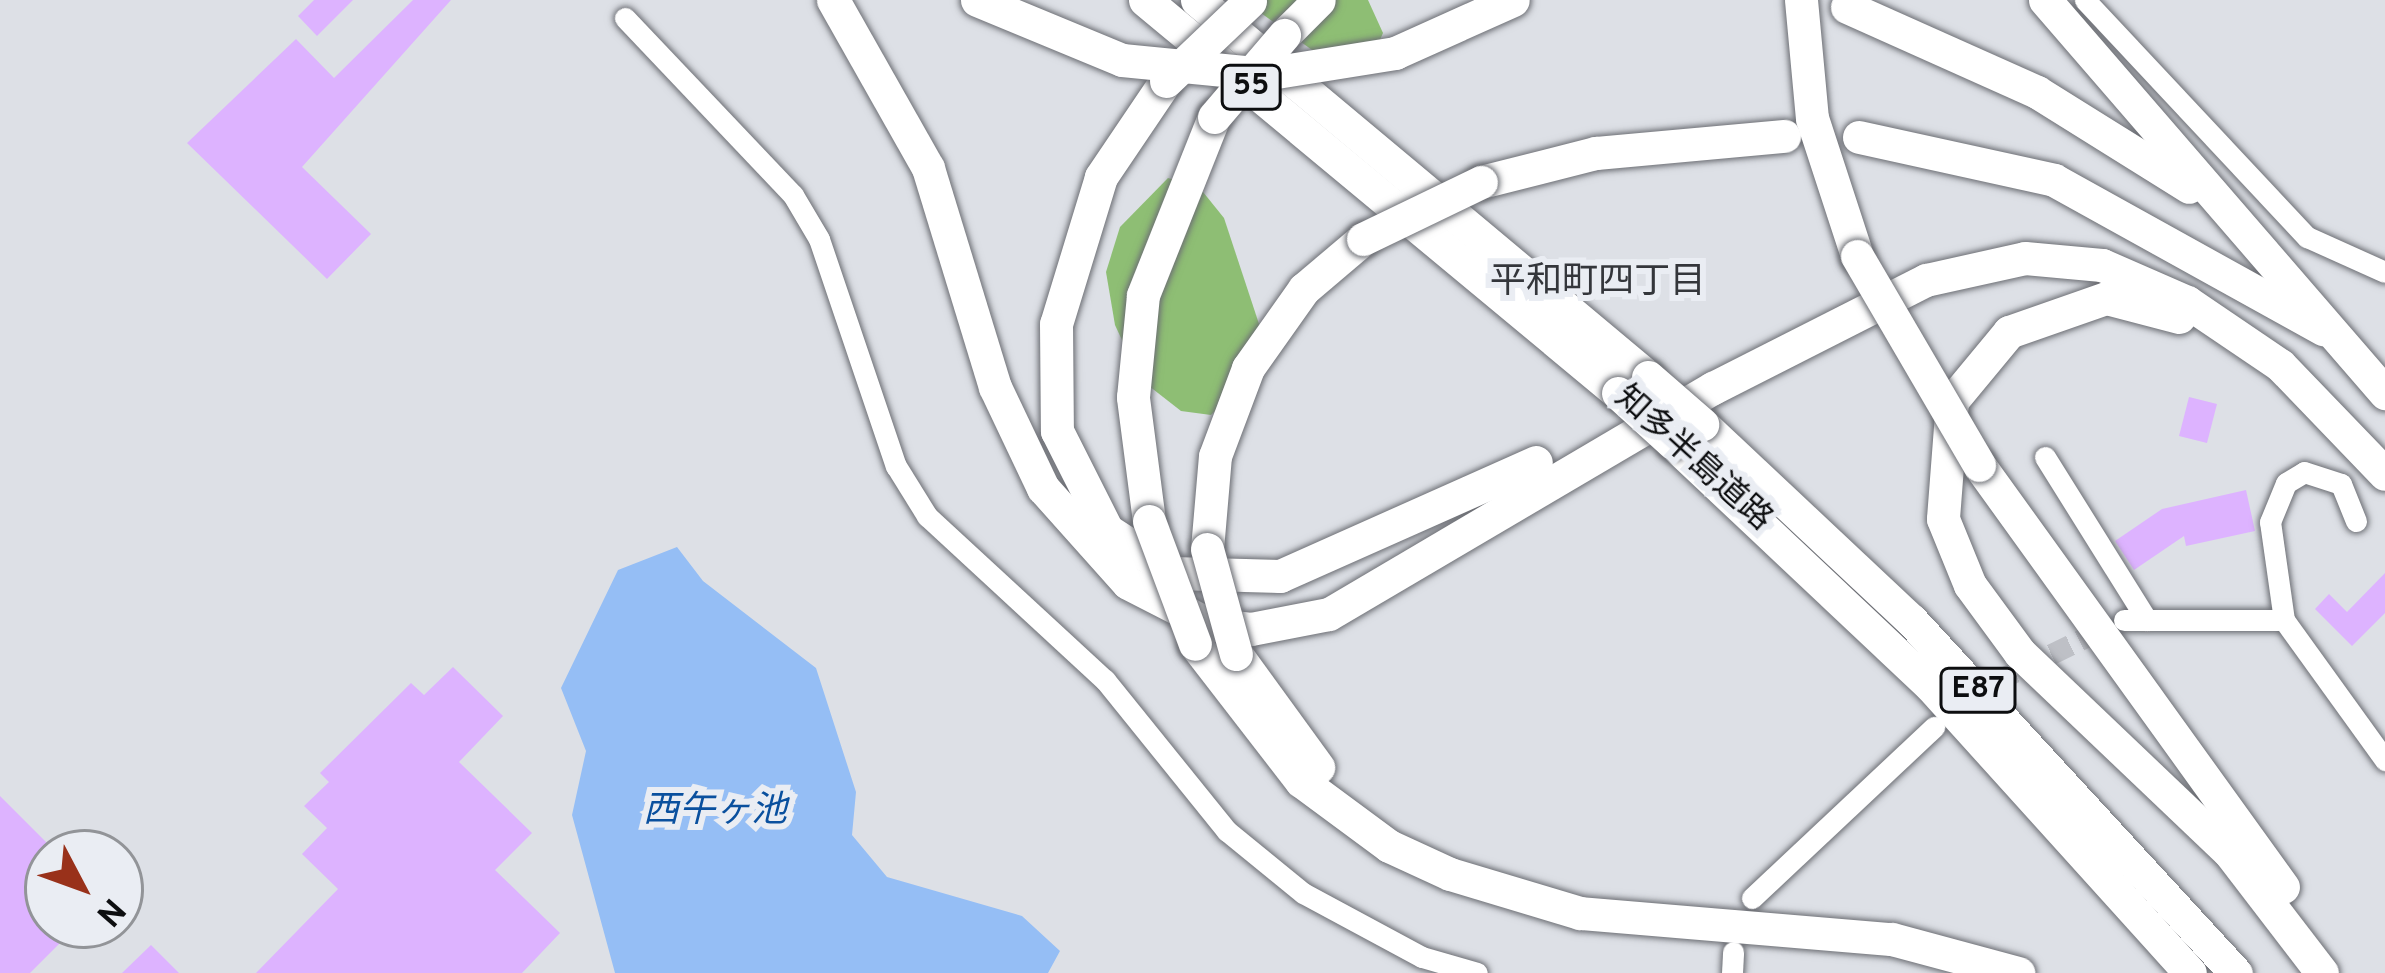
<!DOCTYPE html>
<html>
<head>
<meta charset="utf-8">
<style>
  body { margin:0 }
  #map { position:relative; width:2385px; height:973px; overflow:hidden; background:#dde0e6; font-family:Overpass,"Noto Sans JP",sans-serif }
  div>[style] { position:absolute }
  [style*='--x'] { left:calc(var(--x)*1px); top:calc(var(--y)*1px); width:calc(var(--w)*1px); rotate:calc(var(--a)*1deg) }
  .forest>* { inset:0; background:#8ebe74 }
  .water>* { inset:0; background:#95bef5 }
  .building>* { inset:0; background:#ddb3ff }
  .minor-tunnel>* { height:21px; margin-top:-10.5px; transform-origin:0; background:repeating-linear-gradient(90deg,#bec0c6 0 21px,transparent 0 31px) }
  .roads { filter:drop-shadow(0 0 3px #6c6e74) drop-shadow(0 0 3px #6c6e74) }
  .minor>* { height:21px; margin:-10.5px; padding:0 10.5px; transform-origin:10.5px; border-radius:10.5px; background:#fff }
  .highway>* { height:33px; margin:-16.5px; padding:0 16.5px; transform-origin:16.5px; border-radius:16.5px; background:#fff }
  .bridges { filter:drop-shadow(0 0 3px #6c6e74) drop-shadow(0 0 3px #6c6e74) }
  .highway-bridge>* { height:33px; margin:-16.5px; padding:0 16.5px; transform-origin:16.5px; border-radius:16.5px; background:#fff }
  span { translate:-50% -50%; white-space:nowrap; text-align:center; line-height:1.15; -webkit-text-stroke:12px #eaedf3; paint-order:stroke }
  .shield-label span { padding:3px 9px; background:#eaedf3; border:3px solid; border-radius:9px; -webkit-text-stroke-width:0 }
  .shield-label { font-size:30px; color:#0d0e10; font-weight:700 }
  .street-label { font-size:33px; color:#0d0e10 }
  .neighbourhood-label { font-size:36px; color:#34363b }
  .water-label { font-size:36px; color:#0a509e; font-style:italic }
  .north { position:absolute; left:24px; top:829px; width:120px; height:120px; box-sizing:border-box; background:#eaedf3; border:3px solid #929498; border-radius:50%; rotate:131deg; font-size:33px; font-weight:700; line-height:48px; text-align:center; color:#0d0e10 }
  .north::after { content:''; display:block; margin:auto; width:42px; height:54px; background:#99311a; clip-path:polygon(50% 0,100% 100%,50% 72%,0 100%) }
</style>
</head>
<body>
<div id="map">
  <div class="forest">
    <i style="clip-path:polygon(1243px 0,1368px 0,1383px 33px,1371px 60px,1312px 50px)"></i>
    <i style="clip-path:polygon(1168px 178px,1199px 187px,1224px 218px,1261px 330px,1247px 380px,1211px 415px,1181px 411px,1140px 379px,1115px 325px,1106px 272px,1120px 227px)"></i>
  </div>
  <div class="water">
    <i style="clip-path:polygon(677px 547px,703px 581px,816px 668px,856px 792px,852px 835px,887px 877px,1022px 916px,1060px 951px,1048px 973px,615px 973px,572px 815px,586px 751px,561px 688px,618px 570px)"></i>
  </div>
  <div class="building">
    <i style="clip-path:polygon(314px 0,353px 0,317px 36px,298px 16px)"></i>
    <i style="clip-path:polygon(413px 0,451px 0,302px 167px,371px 234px,327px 279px,187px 143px,296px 39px,334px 78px)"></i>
    <i style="clip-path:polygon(2189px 397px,2217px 404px,2207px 443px,2179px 436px)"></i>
    <i style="clip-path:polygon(2246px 490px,2255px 531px,2186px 546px,2184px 536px,2134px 570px,2115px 541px,2162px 509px)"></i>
    <i style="clip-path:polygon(2385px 573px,2385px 613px,2352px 646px,2315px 609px,2329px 594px,2347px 612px)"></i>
    <i style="clip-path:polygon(453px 667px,503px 716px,459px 762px,532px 833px,495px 870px,560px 933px,522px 973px,256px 973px,338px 889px,302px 854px,327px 828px,304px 806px,329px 782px,320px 773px,411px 683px,424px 695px)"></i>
    <i style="clip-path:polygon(0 796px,48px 844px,48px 925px,78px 925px,30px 973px,0 973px)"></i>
    <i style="clip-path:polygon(151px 945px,179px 973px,122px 973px)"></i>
  </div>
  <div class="minor-tunnel">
    <i style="--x:1968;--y:695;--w:155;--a:-26.1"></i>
  </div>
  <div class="roads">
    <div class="minor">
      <i style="--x:2085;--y:0;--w:325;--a:46.9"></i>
      <i style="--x:2307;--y:237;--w:85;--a:24.2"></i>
      <i style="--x:625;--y:18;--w:244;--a:46.5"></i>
      <i style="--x:793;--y:195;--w:51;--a:59.4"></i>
      <i style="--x:819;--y:239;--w:240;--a:71.3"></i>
      <i style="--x:896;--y:466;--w:59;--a:58.2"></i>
      <i style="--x:927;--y:516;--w:242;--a:42.7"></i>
      <i style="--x:1105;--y:680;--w:194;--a:51.1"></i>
      <i style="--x:1227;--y:831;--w:98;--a:39.2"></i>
      <i style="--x:1303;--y:893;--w:135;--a:28.3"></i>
      <i style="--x:1422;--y:957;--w:57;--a:16.2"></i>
      <i style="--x:2045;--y:457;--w:192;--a:58"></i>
      <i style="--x:2124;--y:620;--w:160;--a:0"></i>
      <i style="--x:2284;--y:620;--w:173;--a:54.2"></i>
      <i style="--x:2284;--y:620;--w:99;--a:-98.1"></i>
      <i style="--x:2270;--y:522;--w:42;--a:-67.7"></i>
      <i style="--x:2286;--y:483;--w:21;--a:-31"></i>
      <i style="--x:2304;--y:472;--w:39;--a:18"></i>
      <i style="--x:2341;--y:484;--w:40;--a:68"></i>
      <i style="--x:1752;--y:898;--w:250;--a:-43.2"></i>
      <i style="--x:1732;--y:973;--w:21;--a:-87"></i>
    </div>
    <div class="highway">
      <i style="--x:833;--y:0;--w:193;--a:60.5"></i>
      <i style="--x:928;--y:168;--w:229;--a:73"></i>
      <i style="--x:995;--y:387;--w:112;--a:64.6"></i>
      <i style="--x:1043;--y:488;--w:127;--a:48.2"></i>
      <i style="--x:1128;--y:583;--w:90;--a:27.1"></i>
      <i style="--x:1208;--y:624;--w:43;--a:6.6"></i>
      <i style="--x:1251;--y:629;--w:79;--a:-10.9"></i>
      <i style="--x:1329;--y:614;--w:446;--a:-30.5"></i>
      <i style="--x:1713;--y:388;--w:239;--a:-26.9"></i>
      <i style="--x:1926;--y:280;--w:101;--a:-12.5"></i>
      <i style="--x:2025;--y:258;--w:77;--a:5.2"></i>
      <i style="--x:2102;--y:265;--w:93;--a:23.5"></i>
      <i style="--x:2187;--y:302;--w:112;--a:34.1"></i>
      <i style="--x:2280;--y:365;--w:151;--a:46.1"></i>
      <i style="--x:1145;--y:0;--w:615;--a:39.72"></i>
      <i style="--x:1197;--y:0;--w:588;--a:39.89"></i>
      <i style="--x:1801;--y:0;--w:119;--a:84.7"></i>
      <i style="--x:1812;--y:118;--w:145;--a:71.9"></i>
      <i style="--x:2045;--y:0;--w:520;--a:49.14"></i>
      <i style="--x:1847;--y:7;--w:208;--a:24.1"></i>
      <i style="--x:2037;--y:92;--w:179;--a:32"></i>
      <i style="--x:1284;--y:35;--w:49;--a:-45"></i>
      <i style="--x:1165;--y:82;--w:115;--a:124"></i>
      <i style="--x:1101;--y:177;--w:154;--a:107"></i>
      <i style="--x:1056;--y:324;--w:107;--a:89.5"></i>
      <i style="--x:1057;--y:431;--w:111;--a:63.2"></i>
      <i style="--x:1107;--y:530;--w:79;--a:33.1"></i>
      <i style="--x:1173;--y:573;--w:107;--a:1.6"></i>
      <i style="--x:1280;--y:576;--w:280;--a:-24"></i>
      <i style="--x:1859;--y:137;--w:200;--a:12.4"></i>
      <i style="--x:2054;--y:180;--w:308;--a:29"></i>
      <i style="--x:1481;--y:182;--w:119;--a:-14.2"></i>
      <i style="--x:1596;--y:153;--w:189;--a:-5.2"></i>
      <i style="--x:2179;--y:317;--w:75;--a:-165.4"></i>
      <i style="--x:2106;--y:298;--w:103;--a:160.7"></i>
      <i style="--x:2009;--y:332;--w:89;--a:129.6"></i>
      <i style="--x:1952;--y:401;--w:118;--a:94.4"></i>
      <i style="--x:1943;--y:519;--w:71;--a:67.8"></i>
      <i style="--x:1970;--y:585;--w:84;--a:53.7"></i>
      <i style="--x:2020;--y:653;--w:290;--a:43.6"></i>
      <i style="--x:2230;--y:853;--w:151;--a:52.5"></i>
      <i style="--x:1702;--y:424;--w:287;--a:43.2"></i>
      <i style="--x:1911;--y:620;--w:480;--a:47.4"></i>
      <i style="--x:1673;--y:443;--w:352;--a:43.3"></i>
      <i style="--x:1929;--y:684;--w:389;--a:47.9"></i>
      <i style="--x:1979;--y:465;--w:520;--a:54.23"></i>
      <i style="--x:1149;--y:521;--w:125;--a:-97.4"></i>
      <i style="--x:1133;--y:397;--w:102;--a:-84.4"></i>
      <i style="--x:1143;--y:295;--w:192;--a:-68.3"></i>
      <i style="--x:1207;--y:549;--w:93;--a:-85.1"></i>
      <i style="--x:1215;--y:456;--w:94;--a:-69.4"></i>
      <i style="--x:1248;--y:368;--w:97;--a:-54.7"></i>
      <i style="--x:1304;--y:289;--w:77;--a:-40.3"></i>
      <i style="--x:1195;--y:644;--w:173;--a:52.3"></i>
      <i style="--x:1301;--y:781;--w:109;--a:36.5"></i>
      <i style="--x:1389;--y:846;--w:67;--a:24.7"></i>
      <i style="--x:1450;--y:874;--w:136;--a:16.7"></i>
      <i style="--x:1580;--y:913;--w:313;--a:4.8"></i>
      <i style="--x:1892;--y:939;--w:131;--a:15.1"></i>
      <i style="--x:1236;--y:654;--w:140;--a:54"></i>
    </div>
  </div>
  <div class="bridges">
    <div class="highway-bridge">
      <i style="--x:977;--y:0;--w:157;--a:22.5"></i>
      <i style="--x:1122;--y:60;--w:143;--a:5.6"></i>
      <i style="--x:1264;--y:74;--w:133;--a:-9.1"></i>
      <i style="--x:1395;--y:53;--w:129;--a:-24.2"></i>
      <i style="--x:1166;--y:81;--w:116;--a:-43.6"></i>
      <i style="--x:1214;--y:117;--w:108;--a:-49.5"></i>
      <i style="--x:1363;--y:239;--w:131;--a:-25.8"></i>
      <i style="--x:1857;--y:256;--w:242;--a:59.7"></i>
      <i style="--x:1648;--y:377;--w:72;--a:41"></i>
      <i style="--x:1618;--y:393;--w:74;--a:42.3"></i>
      <i style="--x:1149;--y:521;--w:131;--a:69.5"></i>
      <i style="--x:1207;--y:549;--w:109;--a:74.6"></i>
    </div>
  </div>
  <div class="shield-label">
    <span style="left:1251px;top:87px">55</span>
    <span style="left:1978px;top:690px">E87</span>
  </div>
  <div class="street-label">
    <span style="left:1692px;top:460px;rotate:42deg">知多半島道路</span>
  </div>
  <div class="neighbourhood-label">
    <span style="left:1598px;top:284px">平和町四丁目</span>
  </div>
  <div class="water-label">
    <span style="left:715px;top:813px">西午ヶ池</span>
  </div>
  <div class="north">N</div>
</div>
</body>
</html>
